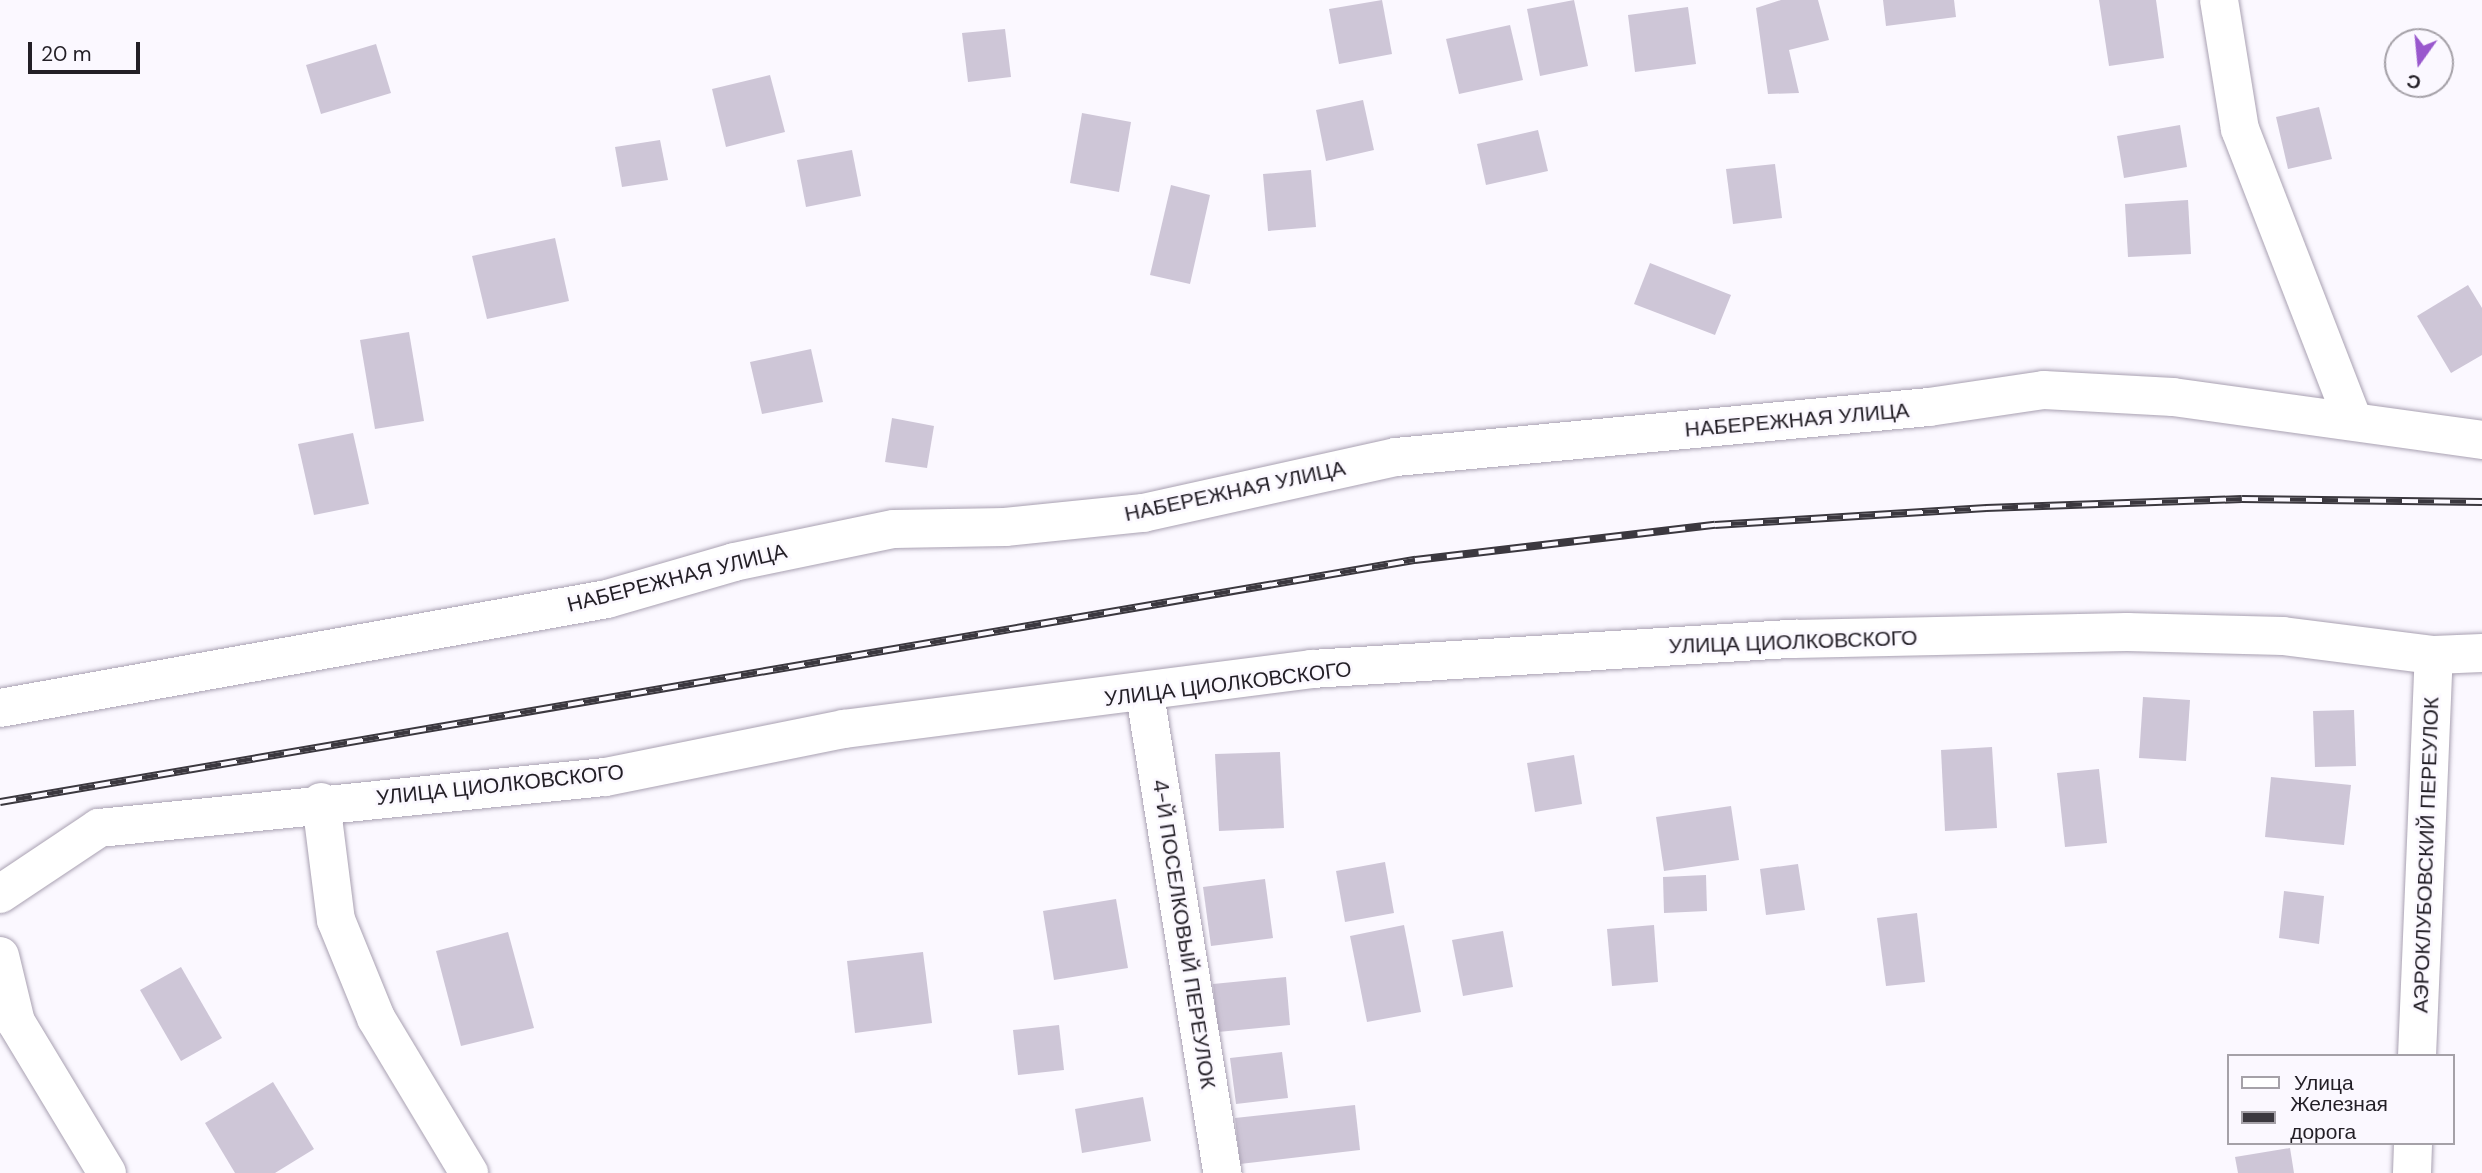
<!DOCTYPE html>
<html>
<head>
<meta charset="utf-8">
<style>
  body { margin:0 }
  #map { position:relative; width:2482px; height:1173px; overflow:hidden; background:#fbf8ff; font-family:"DM Sans",sans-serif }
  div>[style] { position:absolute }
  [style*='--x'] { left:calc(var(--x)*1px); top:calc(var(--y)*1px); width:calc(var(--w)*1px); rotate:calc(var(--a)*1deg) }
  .building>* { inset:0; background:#cec6d7 }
  .roads { filter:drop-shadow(0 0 2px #a9a1b2) drop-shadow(0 0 2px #a9a1b2) }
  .street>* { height:38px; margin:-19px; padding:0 19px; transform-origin:19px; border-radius:19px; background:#fff }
  .rail>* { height:8px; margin-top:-4px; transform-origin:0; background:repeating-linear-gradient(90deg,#fbf8ff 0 16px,#3b383f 0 32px); box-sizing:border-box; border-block:2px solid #3b383f }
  span { translate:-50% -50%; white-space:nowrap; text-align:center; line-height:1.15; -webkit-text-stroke:5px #fbf8ff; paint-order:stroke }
  .street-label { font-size:21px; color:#231f26 }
  .legend { position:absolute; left:2227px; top:1054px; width:228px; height:91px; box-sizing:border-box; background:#fbf8ff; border:2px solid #a5a1a8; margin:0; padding:9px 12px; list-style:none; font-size:21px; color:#231f26 }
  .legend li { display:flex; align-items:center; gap:14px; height:35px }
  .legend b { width:35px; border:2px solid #a5a1a8 }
  .north { position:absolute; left:2384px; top:28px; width:70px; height:70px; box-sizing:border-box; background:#fbf8ff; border:2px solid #a5a1a8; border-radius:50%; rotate:195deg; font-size:19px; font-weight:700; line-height:28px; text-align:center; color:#231f26 }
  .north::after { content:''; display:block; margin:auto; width:24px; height:32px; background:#9958cd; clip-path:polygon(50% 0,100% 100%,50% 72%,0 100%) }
  .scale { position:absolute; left:28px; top:42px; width:112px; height:32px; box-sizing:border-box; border:4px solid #231f26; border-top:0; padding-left:9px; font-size:21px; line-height:24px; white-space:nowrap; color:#231f26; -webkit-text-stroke:5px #fbf8ff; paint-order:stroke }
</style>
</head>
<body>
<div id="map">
  <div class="building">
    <i style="clip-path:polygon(1382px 0,1392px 54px,1339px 64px,1329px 9px)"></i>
    <i style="clip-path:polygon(1574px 0,1588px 66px,1540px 76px,1527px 9px)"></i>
    <i style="clip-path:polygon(1781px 0,1818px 0,1829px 40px,1789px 50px,1799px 93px,1768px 94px,1756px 8px)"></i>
    <i style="clip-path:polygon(1883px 0,1954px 0,1956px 17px,1886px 26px)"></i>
    <i style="clip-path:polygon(2099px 0,2156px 0,2164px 58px,2109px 66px)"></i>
    <i style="clip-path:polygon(1688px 7px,1696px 64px,1635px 72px,1628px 15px)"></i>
    <i style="clip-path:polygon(1510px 25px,1523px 80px,1459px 94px,1446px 39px)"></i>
    <i style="clip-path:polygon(1005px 29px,1011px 77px,968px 82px,962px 33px)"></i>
    <i style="clip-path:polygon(376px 44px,391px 93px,321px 114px,306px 65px)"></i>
    <i style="clip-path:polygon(770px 75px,785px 132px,726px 147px,712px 89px)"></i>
    <i style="clip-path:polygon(1363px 100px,1374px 150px,1326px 161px,1316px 110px)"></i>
    <i style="clip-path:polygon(2319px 107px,2332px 159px,2288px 169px,2276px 117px)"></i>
    <i style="clip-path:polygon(1082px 113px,1131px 122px,1119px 192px,1070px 183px)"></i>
    <i style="clip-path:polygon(2180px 125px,2187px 167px,2124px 178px,2117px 136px)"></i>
    <i style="clip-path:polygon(1538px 130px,1548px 171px,1486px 185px,1477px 144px)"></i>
    <i style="clip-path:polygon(660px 140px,668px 180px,622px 187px,615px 147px)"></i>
    <i style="clip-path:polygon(852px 150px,861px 196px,806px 207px,797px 160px)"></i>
    <i style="clip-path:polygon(1775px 164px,1782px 218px,1733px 224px,1726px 169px)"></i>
    <i style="clip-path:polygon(1311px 170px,1316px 227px,1268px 231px,1263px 174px)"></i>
    <i style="clip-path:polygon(1171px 185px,1210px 195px,1190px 284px,1150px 275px)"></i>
    <i style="clip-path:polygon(2188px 200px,2191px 254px,2128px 257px,2125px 204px)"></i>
    <i style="clip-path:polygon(555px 238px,569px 301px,487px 319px,472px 256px)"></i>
    <i style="clip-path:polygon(1650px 263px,1731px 295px,1715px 335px,1634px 304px)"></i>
    <i style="clip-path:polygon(2468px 285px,2482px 308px,2482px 355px,2451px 373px,2417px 316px)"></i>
    <i style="clip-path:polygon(409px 332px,424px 421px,375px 429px,360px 340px)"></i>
    <i style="clip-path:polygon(811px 349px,823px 402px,762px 414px,750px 362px)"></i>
    <i style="clip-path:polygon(892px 418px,934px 426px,927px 468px,885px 462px)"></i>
    <i style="clip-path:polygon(353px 433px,369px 504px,314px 515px,298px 444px)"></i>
    <i style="clip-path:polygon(2143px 697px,2190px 700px,2186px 761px,2139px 758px)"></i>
    <i style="clip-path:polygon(2354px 710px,2356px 766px,2315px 767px,2313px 711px)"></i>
    <i style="clip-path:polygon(1992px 747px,1997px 828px,1945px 831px,1941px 750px)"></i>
    <i style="clip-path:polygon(1280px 752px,1284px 828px,1219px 831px,1215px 754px)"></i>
    <i style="clip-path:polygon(1574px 755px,1582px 804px,1535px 812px,1527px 763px)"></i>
    <i style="clip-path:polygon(2099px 769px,2107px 843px,2065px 847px,2057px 773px)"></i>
    <i style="clip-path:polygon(2271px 777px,2351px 785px,2344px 845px,2265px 837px)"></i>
    <i style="clip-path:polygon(1731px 806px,1739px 860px,1664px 871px,1656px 817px)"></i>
    <i style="clip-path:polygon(1385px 862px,1394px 913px,1345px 922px,1336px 871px)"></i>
    <i style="clip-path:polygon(1798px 864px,1805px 910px,1766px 915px,1760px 869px)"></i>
    <i style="clip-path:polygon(1706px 875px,1707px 911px,1664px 913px,1663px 877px)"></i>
    <i style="clip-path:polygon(1265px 879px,1273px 938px,1211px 946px,1203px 887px)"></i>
    <i style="clip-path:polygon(2284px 891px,2324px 896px,2319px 944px,2279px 938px)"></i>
    <i style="clip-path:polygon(1116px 899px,1128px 968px,1054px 980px,1043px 911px)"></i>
    <i style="clip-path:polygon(1917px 913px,1925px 982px,1886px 986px,1877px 918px)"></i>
    <i style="clip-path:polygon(1404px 925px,1421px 1012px,1367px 1022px,1350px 936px)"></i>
    <i style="clip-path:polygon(1654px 925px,1658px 982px,1612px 986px,1607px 929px)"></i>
    <i style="clip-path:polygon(1503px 931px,1513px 987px,1463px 996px,1452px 940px)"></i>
    <i style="clip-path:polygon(508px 932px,534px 1028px,461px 1046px,436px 951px)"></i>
    <i style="clip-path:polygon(923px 952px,932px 1023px,855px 1033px,847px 961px)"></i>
    <i style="clip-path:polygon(181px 967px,222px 1038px,181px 1061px,140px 990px)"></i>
    <i style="clip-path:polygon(1286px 977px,1290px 1025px,1218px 1032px,1213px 984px)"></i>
    <i style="clip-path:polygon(1059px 1025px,1064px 1070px,1018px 1075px,1013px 1030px)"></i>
    <i style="clip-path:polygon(1282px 1052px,1288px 1098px,1236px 1104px,1230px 1058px)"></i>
    <i style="clip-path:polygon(273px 1082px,314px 1149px,275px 1173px,235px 1173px,205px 1123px)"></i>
    <i style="clip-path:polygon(1143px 1097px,1151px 1141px,1082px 1153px,1075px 1109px)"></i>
    <i style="clip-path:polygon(1355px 1105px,1360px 1150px,1240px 1164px,1235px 1118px)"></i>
    <i style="clip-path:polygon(2290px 1148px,2294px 1173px,2238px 1173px,2235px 1157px)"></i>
  </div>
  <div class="roads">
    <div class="street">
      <i style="--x:2219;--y:0;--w:131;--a:80.8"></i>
      <i style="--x:2240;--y:129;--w:313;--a:68.8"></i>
      <i style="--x:1145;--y:695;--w:484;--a:80.8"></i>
      <i style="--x:0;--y:708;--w:617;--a:-10.18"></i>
      <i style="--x:607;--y:599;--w:132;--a:-16.2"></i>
      <i style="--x:734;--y:562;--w:163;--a:-11.7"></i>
      <i style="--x:894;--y:529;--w:111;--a:-1"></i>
      <i style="--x:1005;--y:527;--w:139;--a:-5.8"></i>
      <i style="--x:1143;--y:513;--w:259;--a:-12.5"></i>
      <i style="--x:1396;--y:457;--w:535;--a:-5.36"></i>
      <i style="--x:1929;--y:407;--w:116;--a:-8.4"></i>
      <i style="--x:2044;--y:390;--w:129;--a:3.1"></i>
      <i style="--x:2173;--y:397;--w:312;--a:7.9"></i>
      <i style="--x:321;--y:802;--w:119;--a:82.8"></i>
      <i style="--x:336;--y:920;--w:106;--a:67.8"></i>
      <i style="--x:376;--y:1018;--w:181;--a:59"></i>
      <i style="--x:0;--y:894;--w:119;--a:-33.7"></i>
      <i style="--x:99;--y:828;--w:509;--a:-5.76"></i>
      <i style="--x:605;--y:777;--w:244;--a:-11.4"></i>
      <i style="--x:844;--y:729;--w:472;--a:-7.3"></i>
      <i style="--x:1312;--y:669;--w:483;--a:-3.6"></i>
      <i style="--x:1794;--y:639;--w:333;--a:-1.2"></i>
      <i style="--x:2127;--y:632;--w:156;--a:1.5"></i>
      <i style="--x:2283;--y:636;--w:152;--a:7.2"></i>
      <i style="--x:2434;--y:655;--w:48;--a:-2.4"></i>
      <i style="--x:0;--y:956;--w:68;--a:76.4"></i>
      <i style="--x:16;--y:1022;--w:176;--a:58.9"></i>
      <i style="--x:2417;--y:1056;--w:401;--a:-87.6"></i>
      <i style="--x:2412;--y:1173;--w:30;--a:-88"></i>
    </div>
  </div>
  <div class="rail">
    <i style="--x:0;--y:802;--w:1436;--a:-9.71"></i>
    <i style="--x:1415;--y:560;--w:302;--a:-6.7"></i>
    <i style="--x:1715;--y:525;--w:272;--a:-3.6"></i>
    <i style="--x:1986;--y:508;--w:256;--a:-2"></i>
    <i style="--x:2242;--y:499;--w:240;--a:0.7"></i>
  </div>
  <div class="street-label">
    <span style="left:1797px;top:420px;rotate:-5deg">НАБЕРЕЖНАЯ УЛИЦА</span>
    <span style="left:1235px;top:491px;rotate:-12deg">НАБЕРЕЖНАЯ УЛИЦА</span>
    <span style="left:677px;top:578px;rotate:-14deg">НАБЕРЕЖНАЯ УЛИЦА</span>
    <span style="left:1793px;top:642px;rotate:-2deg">УЛИЦА ЦИОЛКОВСКОГО</span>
    <span style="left:1228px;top:684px;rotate:-7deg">УЛИЦА ЦИОЛКОВСКОГО</span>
    <span style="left:500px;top:785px;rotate:-6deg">УЛИЦА ЦИОЛКОВСКОГО</span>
    <span style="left:2426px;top:855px;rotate:-88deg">АЭРОКЛУБОВСКИЙ ПЕРЕУЛОК</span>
    <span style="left:1184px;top:934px;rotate:81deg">4-Й ПОСЕЛКОВЫЙ ПЕРЕУЛОК</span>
  </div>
  <ul class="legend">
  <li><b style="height:9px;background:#fff"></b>Улица</li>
  <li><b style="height:9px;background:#3b383f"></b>Железная дорога</li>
  </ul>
  <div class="north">С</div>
  <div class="scale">20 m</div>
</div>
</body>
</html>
